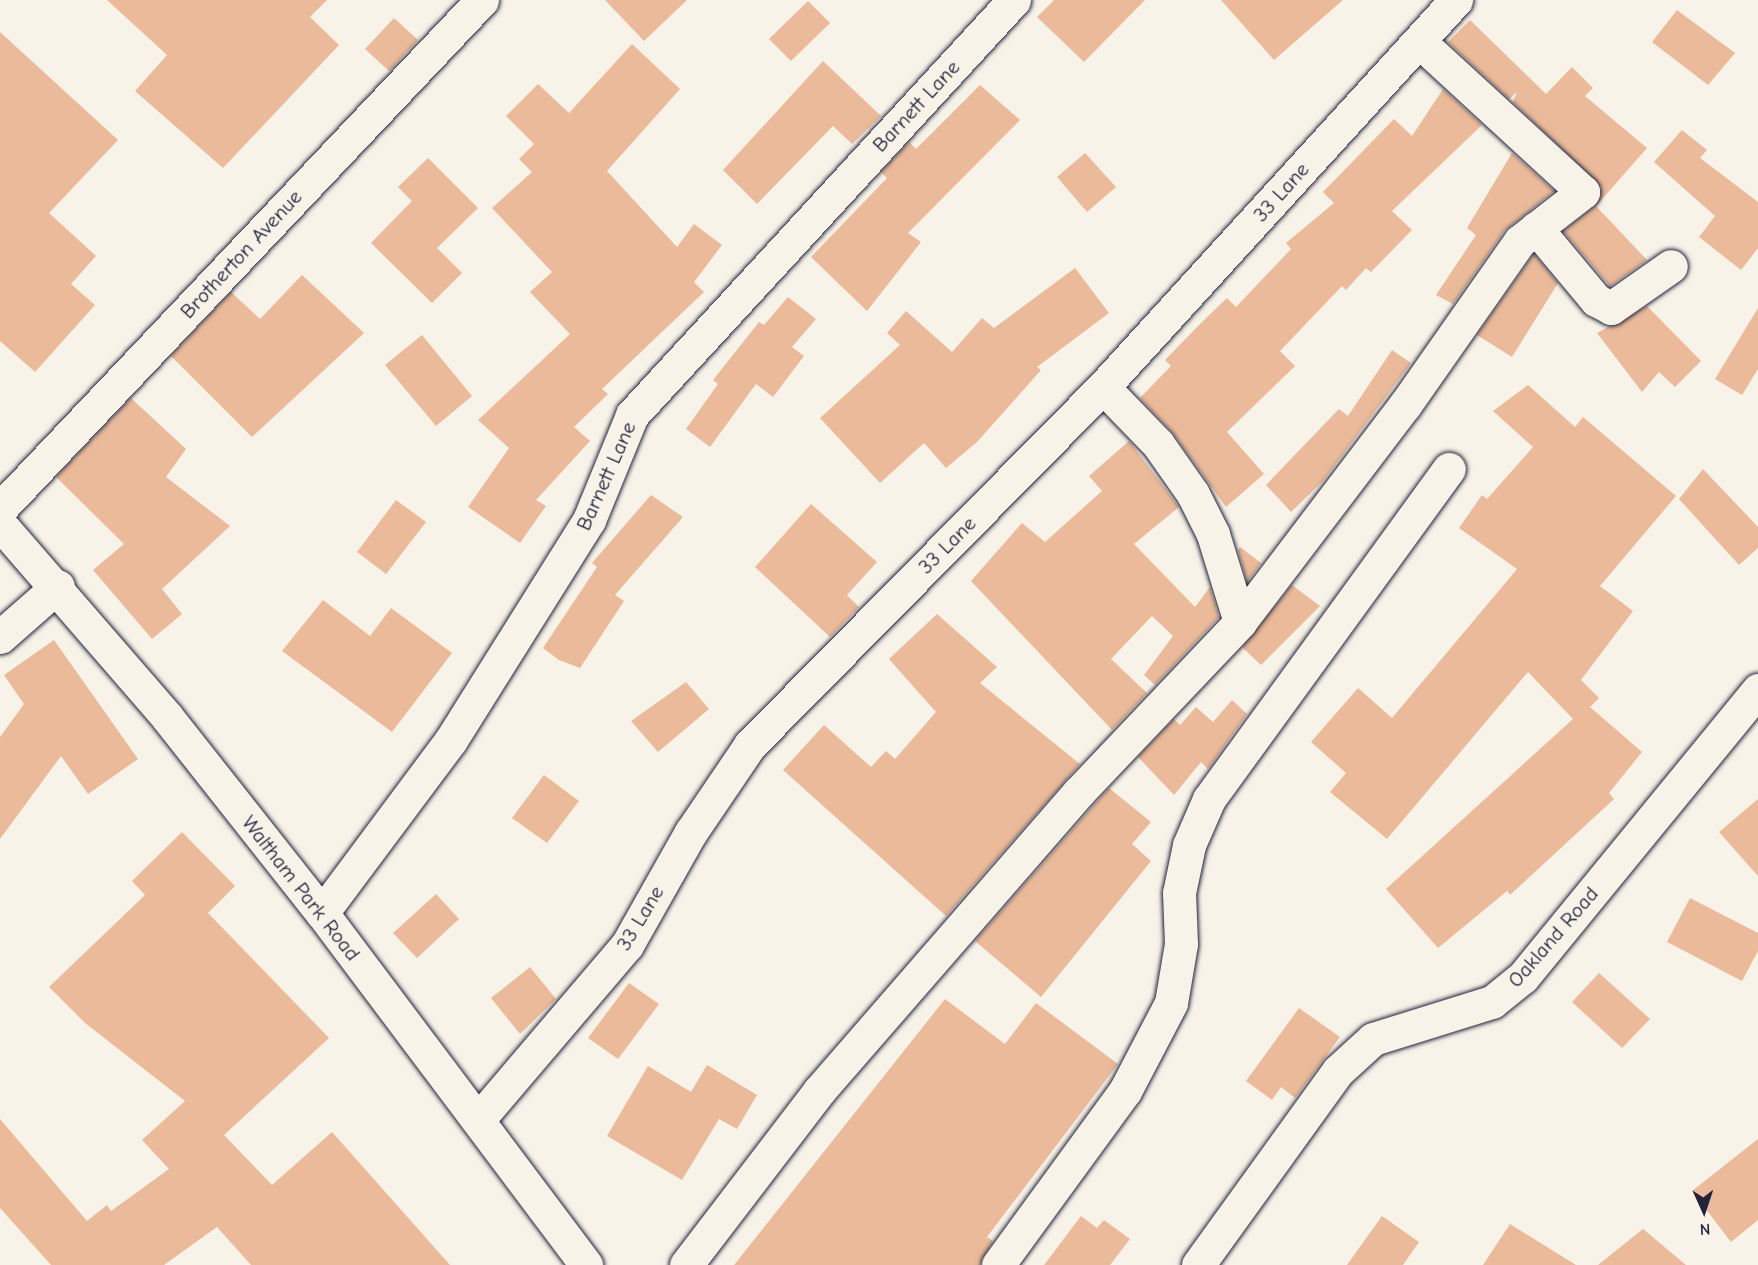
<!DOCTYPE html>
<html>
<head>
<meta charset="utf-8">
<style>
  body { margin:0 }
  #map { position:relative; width:1758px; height:1265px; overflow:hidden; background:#f7f3e8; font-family:"Comic Neue",sans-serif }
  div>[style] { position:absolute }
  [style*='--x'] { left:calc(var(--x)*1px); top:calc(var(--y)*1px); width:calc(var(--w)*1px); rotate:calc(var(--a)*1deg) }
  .building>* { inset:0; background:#eaba9a }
  .roads { filter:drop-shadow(0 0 2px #22223b) drop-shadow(0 0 2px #22223b) }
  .minor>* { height:33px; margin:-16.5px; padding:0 16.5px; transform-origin:16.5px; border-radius:16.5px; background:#f7f3e8 }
  .major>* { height:33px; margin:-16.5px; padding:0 16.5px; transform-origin:16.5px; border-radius:16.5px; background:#f7f3e8 }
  span { translate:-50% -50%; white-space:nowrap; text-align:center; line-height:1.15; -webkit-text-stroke:5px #f7f3e8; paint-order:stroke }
  .street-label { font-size:21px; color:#22223b }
  .north { position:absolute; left:1674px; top:1181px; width:60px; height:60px; -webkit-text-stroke:4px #f7f3e8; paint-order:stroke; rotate:177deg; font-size:16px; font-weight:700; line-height:24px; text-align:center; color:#22223b }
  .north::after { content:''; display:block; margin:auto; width:21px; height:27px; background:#22223b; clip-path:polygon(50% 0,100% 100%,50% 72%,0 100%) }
</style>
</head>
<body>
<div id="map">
  <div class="building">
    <i style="clip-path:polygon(107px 0,327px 0,310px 17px,339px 45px,223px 168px,135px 91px,167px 55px)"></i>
    <i style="clip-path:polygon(605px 0,687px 0,644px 41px)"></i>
    <i style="clip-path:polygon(1054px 0,1145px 0,1084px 62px,1037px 17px)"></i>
    <i style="clip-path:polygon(1221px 0,1343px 0,1274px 60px)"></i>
    <i style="clip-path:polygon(808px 1px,830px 23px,791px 61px,769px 39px)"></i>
    <i style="clip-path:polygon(1677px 10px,1735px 53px,1708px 85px,1652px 42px)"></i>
    <i style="clip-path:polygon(394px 18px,418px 40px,389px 71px,365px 49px)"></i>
    <i style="clip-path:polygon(1470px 20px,1546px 94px,1572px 67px,1593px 88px,1585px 96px,1647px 148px,1596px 206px,1647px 260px,1610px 286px,1563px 231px,1595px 206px,1601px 187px,1513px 102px,1517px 92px,1509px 99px,1448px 42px)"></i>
    <i style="clip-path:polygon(0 32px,118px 140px,49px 213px,96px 256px,71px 284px,95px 305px,35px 372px,0 341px)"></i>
    <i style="clip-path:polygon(632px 44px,680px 89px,607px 171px,677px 247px,694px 224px,722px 245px,694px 282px,704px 292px,602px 389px,608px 394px,574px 427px,590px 441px,536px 500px,546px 506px,520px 543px,468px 507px,509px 448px,478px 420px,570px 334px,530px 292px,552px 272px,492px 208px,532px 172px,519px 159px,534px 144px,506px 116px,538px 84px,569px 113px)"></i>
    <i style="clip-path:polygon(823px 61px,881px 116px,852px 144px,833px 126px,757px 204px,723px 170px)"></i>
    <i style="clip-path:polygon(980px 85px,1020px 120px,908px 233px,921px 242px,867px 311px,811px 257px,887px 178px,881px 172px,909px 142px,916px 149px)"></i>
    <i style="clip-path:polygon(1443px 89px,1482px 125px,1392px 211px,1412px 230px,1371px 272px,1366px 268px,1346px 290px,1342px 286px,1280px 351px,1295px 366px,1227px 432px,1264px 474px,1226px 507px,1173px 433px,1140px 398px,1171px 366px,1165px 360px,1202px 322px,1227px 298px,1236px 307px,1291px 249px,1286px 243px,1334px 203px,1323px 192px,1394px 119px,1412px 136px)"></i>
    <i style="clip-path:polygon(1682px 130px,1707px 150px,1700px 158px,1758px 202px,1758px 248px,1741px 270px,1699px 237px,1715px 216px,1654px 162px)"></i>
    <i style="clip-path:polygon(1085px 153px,1116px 187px,1087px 212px,1057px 177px)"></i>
    <i style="clip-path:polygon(1512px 153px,1554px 191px,1505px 230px,1453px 304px,1436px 295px,1476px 235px,1467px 228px)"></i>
    <i style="clip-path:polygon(428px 158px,478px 208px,437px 248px,462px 273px,432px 303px,371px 243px,412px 201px,398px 187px)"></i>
    <i style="clip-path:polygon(1534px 254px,1558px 283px,1512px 357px,1477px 335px)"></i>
    <i style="clip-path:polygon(1075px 268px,1109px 313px,1037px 367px,1041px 370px,977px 442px,946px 468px,924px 443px,880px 483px,820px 418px,900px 345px,887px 333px,906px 311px,952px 352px,982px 318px,994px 328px)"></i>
    <i style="clip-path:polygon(302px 275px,364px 333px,252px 437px,171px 356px,231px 292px,260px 319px)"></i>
    <i style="clip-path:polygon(788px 297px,816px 319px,792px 347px,804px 356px,773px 397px,756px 384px,710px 447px,686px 429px,718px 384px,713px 380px,759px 322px,764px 325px)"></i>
    <i style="clip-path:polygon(1647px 306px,1701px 361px,1675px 387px,1659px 372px,1642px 392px,1597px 333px)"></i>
    <i style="clip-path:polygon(1758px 308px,1758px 369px,1742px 395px,1715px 379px)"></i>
    <i style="clip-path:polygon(422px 335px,472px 396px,436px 426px,385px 365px)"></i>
    <i style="clip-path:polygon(1392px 350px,1411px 363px,1323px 481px,1291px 512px,1266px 485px,1339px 409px,1348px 416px)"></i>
    <i style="clip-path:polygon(1528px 385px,1575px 427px,1583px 417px,1676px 496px,1600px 586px,1633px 611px,1581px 680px,1599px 698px,1590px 707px,1642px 752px,1609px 793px,1614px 799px,1510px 895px,1507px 891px,1438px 948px,1386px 889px,1573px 719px,1528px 672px,1387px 839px,1330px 792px,1346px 773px,1311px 742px,1358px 688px,1392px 718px,1517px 569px,1459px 528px,1482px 495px,1487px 499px,1533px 447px,1493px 411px)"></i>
    <i style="clip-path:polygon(131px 398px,186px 449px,166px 477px,230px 526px,162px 589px,182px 614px,152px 639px,93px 570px,124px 544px,56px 477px)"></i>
    <i style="clip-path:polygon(1129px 441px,1179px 507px,1134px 544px,1195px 607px,1210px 587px,1219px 617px,1155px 685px,1144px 675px,1173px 636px,1152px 616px,1111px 659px,1147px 693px,1112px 730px,971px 581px,1022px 523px,1045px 542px,1102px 491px,1089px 476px)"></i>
    <i style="clip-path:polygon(1703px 469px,1758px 527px,1758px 548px,1739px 565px,1679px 499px)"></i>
    <i style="clip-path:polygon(651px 495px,683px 517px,615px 595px,624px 601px,580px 668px,559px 660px,543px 648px,597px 567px,592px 563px)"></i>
    <i style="clip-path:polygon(396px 500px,426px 522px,386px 574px,357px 552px)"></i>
    <i style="clip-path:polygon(811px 504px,877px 562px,847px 595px,859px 607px,830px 637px,755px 567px)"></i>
    <i style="clip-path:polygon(1240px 547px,1261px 563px,1247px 582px,1238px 550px)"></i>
    <i style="clip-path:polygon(1292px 585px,1320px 606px,1261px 665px,1242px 647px)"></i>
    <i style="clip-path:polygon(323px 600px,370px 636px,391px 608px,452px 653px,392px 732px,282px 651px)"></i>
    <i style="clip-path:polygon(937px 614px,997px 667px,980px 683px,1080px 764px,946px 916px,783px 770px,824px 725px,871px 767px,886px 751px,895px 759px,936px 712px,889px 659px)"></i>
    <i style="clip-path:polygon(54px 640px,138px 759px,88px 794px,61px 756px,0 839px,0 737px,24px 704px,4px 675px)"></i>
    <i style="clip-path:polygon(686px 682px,709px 709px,658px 752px,631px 721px)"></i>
    <i style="clip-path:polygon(1232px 700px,1247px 714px,1208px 769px,1201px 762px,1174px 795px,1138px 757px,1174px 719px,1180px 725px,1196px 707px,1213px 722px)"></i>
    <i style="clip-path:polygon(544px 775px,579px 801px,547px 843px,512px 818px)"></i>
    <i style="clip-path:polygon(1109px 788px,1151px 822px,1132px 844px,1151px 861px,1041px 997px,975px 941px)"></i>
    <i style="clip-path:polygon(1758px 799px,1758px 876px,1719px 832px)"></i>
    <i style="clip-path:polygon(182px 832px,235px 886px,208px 913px,329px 1038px,224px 1135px,272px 1185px,332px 1132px,450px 1265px,251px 1265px,217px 1227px,164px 1265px,51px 1265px,0 1208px,0 1119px,87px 1221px,107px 1205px,111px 1211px,169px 1169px,142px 1140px,185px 1101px,85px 1023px,49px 987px,145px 895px,132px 881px)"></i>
    <i style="clip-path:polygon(436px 894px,459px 919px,417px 958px,393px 933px)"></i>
    <i style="clip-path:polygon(1690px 898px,1758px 933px,1758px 951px,1742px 981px,1667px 942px)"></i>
    <i style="clip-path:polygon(530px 967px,556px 999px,520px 1034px,491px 998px)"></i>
    <i style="clip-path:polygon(1599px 973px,1650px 1019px,1622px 1048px,1572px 1002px)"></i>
    <i style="clip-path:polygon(629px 983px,659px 1004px,618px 1059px,588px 1038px)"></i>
    <i style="clip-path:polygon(945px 999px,1005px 1044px,1036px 1003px,1118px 1064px,987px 1237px,993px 1241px,980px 1265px,734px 1265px)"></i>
    <i style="clip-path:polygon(1299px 1008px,1340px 1037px,1295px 1098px,1281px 1087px,1272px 1100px,1246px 1081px)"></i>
    <i style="clip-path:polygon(707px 1065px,757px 1095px,737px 1129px,719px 1119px,682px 1180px,607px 1136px,648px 1066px,691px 1092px)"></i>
    <i style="clip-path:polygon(1758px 1139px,1758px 1220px,1731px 1242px,1692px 1191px)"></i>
    <i style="clip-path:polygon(1081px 1216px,1097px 1228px,1104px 1220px,1130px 1239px,1110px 1265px,1044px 1265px)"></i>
    <i style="clip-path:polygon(1382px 1216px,1419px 1242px,1403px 1265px,1347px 1265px)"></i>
    <i style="clip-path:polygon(1510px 1224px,1576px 1265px,1483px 1265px)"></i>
    <i style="clip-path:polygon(1643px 1229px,1686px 1265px,1598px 1265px)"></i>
  </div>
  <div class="roads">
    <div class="minor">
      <i style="--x:1536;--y:228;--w:94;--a:50.2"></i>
      <i style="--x:1596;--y:300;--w:17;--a:28"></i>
      <i style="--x:1611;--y:308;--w:73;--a:-35"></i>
      <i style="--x:0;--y:509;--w:701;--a:-46.56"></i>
      <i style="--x:1240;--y:622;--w:273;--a:-52.8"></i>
      <i style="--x:1405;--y:405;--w:200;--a:-55"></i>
      <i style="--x:1520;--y:241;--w:80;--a:-37.9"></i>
      <i style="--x:1583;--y:192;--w:223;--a:-137.4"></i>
      <i style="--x:0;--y:637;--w:77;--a:-41.3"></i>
      <i style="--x:322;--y:913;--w:216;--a:-53.3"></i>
      <i style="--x:451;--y:740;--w:260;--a:-57.9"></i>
      <i style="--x:589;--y:520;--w:113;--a:-67.7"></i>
      <i style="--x:632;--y:415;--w:564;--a:-47.37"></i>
      <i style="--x:478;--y:1120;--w:230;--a:-49.6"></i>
      <i style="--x:627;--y:945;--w:130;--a:-60.5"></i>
      <i style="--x:691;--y:832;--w:105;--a:-55.9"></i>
      <i style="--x:750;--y:745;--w:503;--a:-45.4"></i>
      <i style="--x:1103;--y:387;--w:524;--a:-47.63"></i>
      <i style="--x:686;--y:1265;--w:219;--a:-52.6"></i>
      <i style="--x:819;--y:1091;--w:395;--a:-49"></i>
      <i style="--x:1078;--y:793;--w:236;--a:-46.5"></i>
      <i style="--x:1240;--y:622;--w:92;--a:-107.1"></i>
      <i style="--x:1213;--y:534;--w:45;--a:-116.6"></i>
      <i style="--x:1193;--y:494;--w:61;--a:-125"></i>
      <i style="--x:1158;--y:444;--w:79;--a:-134"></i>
      <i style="--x:998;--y:1265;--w:215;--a:-53.9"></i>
      <i style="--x:1125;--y:1091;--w:99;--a:-62.4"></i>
      <i style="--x:1171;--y:1003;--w:60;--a:-80.4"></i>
      <i style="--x:1181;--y:944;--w:51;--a:-92.2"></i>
      <i style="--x:1179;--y:893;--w:49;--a:-78.2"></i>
      <i style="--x:1189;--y:845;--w:50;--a:-66.5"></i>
      <i style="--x:1209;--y:799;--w:408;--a:-54"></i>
      <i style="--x:1198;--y:1265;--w:239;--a:-54.2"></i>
      <i style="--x:1338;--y:1071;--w:47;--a:-42.4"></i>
      <i style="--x:1373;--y:1039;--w:125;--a:-17.3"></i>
      <i style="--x:1492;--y:1002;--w:40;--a:-39"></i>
      <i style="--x:1523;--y:977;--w:371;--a:-50.7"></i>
    </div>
    <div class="major">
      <i style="--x:0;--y:524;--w:255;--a:49.1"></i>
      <i style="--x:167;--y:717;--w:250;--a:51.7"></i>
      <i style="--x:322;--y:913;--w:440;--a:53.1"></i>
    </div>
  </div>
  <div class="street-label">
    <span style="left:916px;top:106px;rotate:-47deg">Barnett Lane</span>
    <span style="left:1281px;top:192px;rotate:-48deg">33 Lane</span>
    <span style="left:241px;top:254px;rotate:-47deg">Brotherton Avenue</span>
    <span style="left:606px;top:476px;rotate:-66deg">Barnett Lane</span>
    <span style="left:947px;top:545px;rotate:-45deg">33 Lane</span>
    <span style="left:301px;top:888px;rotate:52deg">Waltham Park Road</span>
    <span style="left:640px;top:918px;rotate:-59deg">33 Lane</span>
    <span style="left:1553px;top:937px;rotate:-49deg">Oakland Road</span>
  </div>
  <div class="north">N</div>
</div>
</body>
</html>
